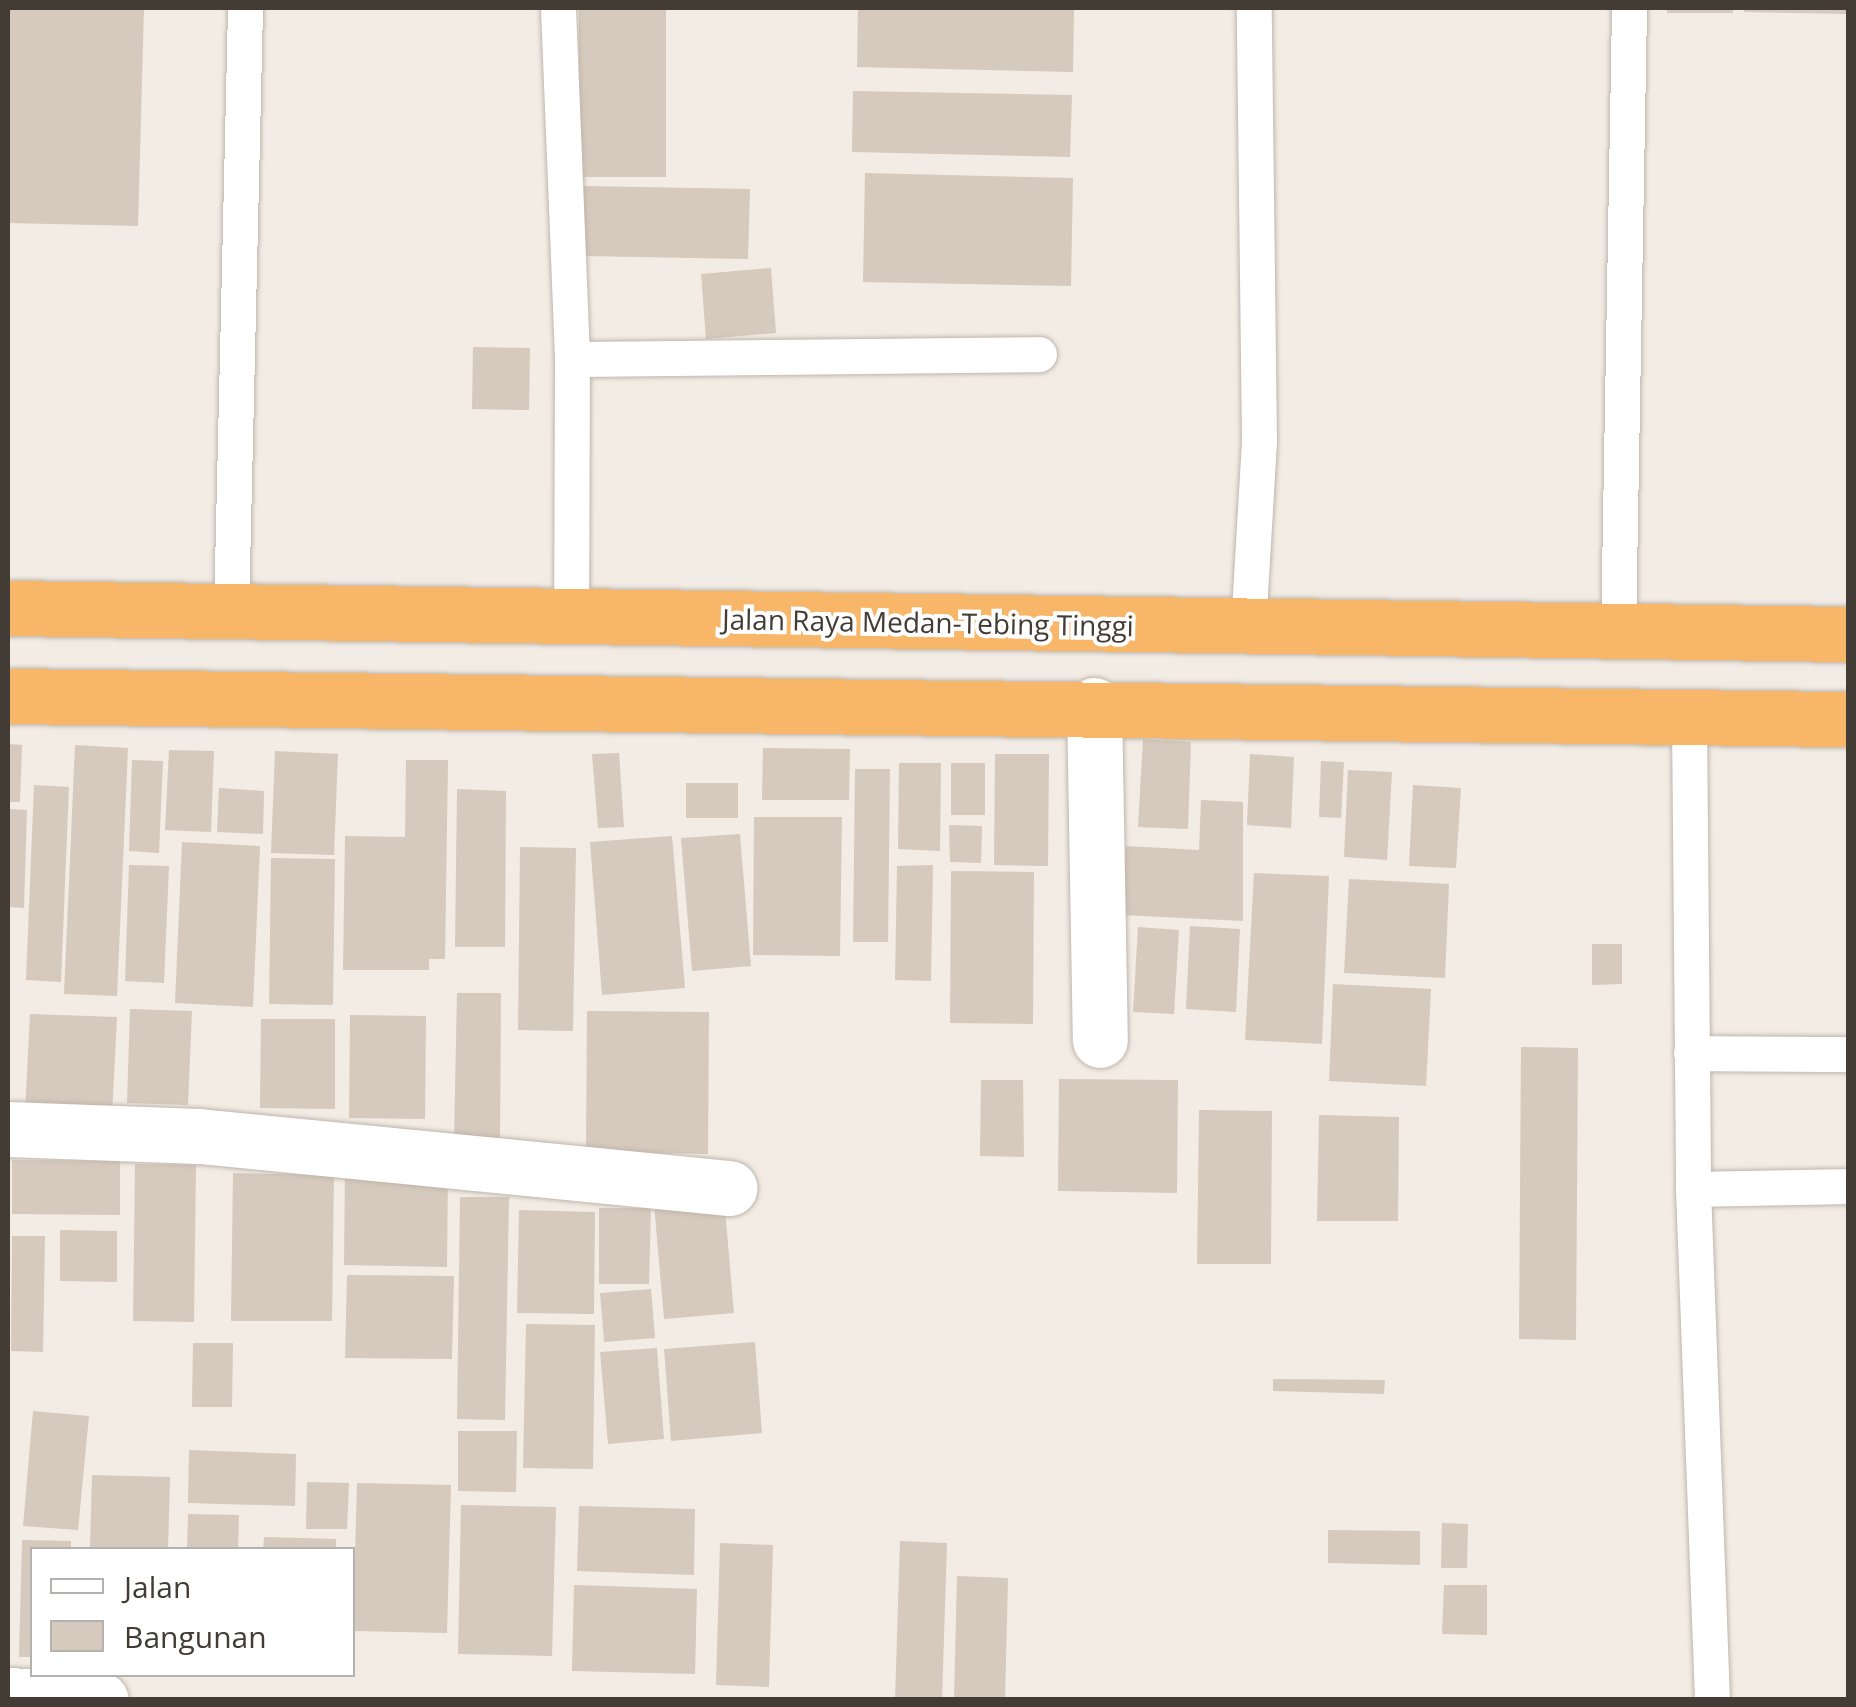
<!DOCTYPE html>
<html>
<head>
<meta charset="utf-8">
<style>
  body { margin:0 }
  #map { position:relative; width:1856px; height:1707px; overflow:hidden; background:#f2ece5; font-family:"Open Sans",sans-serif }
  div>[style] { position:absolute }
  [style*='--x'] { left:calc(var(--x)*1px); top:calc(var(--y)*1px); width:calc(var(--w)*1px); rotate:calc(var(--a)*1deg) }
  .building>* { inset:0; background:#d6c9bd }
  .roads { filter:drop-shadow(0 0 2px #bfb5ab) drop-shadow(0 0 2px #bfb5ab) }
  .lane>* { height:35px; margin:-17.5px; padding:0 17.5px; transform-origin:17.5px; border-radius:17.5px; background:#fff }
  .street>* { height:55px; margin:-27.5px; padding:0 27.5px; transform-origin:27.5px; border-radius:27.5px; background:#fff }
  .highway>* { height:55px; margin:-27.5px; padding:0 27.5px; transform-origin:27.5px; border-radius:27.5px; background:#f8b669 }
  span { translate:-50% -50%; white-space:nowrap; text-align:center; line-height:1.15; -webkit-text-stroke:8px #fff; paint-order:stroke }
  .street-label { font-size:28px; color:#433c35 }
  .frame { position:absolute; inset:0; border:10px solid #433c35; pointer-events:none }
  .legend { position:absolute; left:30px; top:1547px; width:325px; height:130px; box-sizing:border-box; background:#fff; border:2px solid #b4b1ae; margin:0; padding:12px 18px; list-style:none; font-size:30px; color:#433c35 }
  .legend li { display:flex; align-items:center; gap:20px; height:50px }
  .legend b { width:50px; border:2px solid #b4b1ae }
</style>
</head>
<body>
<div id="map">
  <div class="building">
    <i style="clip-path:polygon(8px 8px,144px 8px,138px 226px,8px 223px)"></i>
    <i style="clip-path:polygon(579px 8px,666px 8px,666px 177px,579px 177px)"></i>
    <i style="clip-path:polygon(858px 8px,1074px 10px,1073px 72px,857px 67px)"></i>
    <i style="clip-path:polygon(1667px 8px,1733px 8px,1733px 13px,1667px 13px)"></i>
    <i style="clip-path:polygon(1744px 8px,1848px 8px,1848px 14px,1744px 12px)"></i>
    <i style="clip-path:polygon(853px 91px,1072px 95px,1070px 157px,852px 152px)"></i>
    <i style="clip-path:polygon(865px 173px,1073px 178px,1071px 286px,863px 282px)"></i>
    <i style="clip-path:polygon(584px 186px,750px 189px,748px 259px,583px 256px)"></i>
    <i style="clip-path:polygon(771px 268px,776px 333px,706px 339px,701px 274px)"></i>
    <i style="clip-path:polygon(473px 347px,530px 348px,529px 410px,472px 409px)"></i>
    <i style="clip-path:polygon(1143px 739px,1191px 742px,1188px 829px,1138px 827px)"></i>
    <i style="clip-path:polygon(8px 744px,22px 745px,20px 802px,8px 802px)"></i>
    <i style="clip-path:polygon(75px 745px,128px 748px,117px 996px,64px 994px)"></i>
    <i style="clip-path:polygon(763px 748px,850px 749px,849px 800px,762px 800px)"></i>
    <i style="clip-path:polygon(169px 750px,214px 751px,211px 832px,165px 830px)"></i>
    <i style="clip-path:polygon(275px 751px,338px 754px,334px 855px,271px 853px)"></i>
    <i style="clip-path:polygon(619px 753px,624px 827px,598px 828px,592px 754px)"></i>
    <i style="clip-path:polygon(995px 754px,1049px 754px,1048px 866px,994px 865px)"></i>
    <i style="clip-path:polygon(1250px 754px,1294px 757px,1291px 828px,1247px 825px)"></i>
    <i style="clip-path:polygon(132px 760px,163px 761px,159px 853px,129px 851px)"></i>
    <i style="clip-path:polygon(406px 760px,448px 760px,445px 959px,429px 959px,429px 970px,343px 970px,345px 836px,405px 837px)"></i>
    <i style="clip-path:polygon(1321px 761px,1344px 762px,1341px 818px,1319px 817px)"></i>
    <i style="clip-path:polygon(899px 763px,941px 763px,940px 851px,898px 849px)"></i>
    <i style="clip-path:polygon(951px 763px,985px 763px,985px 815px,951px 815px)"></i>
    <i style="clip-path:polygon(855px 769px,890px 769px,888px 942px,853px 942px)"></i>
    <i style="clip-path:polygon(1348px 770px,1392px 772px,1387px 860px,1344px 857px)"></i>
    <i style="clip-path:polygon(686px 783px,738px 783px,738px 818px,686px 818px)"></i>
    <i style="clip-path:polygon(34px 785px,69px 787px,61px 982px,26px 980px)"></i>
    <i style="clip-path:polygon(1413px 785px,1461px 788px,1456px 868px,1409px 866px)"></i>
    <i style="clip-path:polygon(219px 788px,264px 791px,263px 834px,217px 832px)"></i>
    <i style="clip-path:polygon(457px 789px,506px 791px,505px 947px,455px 947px)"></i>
    <i style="clip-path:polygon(1201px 800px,1243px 802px,1243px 921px,1123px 915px,1126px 846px,1199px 850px)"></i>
    <i style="clip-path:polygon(8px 809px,27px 810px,24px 908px,8px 907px)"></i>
    <i style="clip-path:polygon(754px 817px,842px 817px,840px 956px,753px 955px)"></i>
    <i style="clip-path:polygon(949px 825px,982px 826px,981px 863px,950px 862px)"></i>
    <i style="clip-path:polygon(740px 834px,751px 966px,692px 971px,681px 838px)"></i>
    <i style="clip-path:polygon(672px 836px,685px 988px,602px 995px,590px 842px)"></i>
    <i style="clip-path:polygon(182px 842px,260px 846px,253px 1007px,175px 1003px)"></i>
    <i style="clip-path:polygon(520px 847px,576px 848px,573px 1031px,518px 1030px)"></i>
    <i style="clip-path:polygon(271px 858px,335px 859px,333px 1005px,269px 1004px)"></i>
    <i style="clip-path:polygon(129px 865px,169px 866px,164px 983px,125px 981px)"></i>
    <i style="clip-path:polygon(933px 865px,931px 981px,895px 980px,897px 866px)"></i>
    <i style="clip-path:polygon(951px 871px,1034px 872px,1033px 1024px,950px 1023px)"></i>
    <i style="clip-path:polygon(1254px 873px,1329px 876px,1322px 1044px,1245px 1040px)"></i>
    <i style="clip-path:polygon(1349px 879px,1449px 884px,1445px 978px,1344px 973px)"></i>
    <i style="clip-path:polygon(1190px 926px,1240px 929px,1236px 1012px,1186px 1009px)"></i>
    <i style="clip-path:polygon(1138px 927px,1179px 930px,1174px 1014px,1133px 1012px)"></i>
    <i style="clip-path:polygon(1592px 944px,1622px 944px,1622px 984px,1592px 985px)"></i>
    <i style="clip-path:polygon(1333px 984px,1431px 989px,1426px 1086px,1329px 1081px)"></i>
    <i style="clip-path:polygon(457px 993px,501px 993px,500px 1141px,454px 1140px)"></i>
    <i style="clip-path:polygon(130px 1009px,192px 1011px,188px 1105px,127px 1103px)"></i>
    <i style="clip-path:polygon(587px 1011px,709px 1012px,708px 1154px,586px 1152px)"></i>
    <i style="clip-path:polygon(30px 1014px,117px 1017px,112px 1117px,25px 1113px)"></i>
    <i style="clip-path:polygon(350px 1015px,426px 1016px,425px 1119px,349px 1118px)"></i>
    <i style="clip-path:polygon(261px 1019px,335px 1019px,335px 1109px,260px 1108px)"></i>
    <i style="clip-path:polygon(1521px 1047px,1578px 1048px,1576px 1340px,1519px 1339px)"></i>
    <i style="clip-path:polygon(1059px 1079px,1178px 1080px,1177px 1193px,1058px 1191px)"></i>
    <i style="clip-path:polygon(981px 1080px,1023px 1080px,1024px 1157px,980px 1156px)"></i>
    <i style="clip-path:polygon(1199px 1110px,1272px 1111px,1271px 1264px,1197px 1264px)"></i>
    <i style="clip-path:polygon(1319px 1115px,1399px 1117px,1398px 1221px,1317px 1221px)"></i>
    <i style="clip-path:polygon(12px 1160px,120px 1161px,120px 1215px,12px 1214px)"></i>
    <i style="clip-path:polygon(135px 1164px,196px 1165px,194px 1322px,133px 1321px)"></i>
    <i style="clip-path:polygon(345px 1171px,448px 1173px,447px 1267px,344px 1265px)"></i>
    <i style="clip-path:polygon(233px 1173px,334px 1175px,332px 1321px,231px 1321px)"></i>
    <i style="clip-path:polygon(460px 1197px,509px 1197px,505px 1420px,457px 1419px)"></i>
    <i style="clip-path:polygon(724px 1198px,734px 1313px,664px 1319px,654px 1204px)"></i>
    <i style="clip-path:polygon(599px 1208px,651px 1208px,649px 1284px,599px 1284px)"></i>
    <i style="clip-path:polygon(519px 1210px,595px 1212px,594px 1314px,517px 1313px)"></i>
    <i style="clip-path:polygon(60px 1230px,117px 1231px,117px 1282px,60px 1281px)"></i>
    <i style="clip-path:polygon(12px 1236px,45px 1236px,43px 1352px,11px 1351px)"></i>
    <i style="clip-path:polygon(347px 1275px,454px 1276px,452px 1359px,345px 1358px)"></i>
    <i style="clip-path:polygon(651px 1289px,655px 1338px,604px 1342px,600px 1293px)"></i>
    <i style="clip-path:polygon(526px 1324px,595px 1325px,593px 1469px,523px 1468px)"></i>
    <i style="clip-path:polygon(755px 1342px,762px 1433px,671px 1441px,664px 1349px)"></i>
    <i style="clip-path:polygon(193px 1343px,233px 1343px,232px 1407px,192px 1407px)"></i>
    <i style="clip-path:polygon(657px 1348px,664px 1439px,608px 1444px,600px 1352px)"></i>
    <i style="clip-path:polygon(1273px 1379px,1385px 1380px,1384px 1394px,1273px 1391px)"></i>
    <i style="clip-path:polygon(33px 1411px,89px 1416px,78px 1530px,23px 1526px)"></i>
    <i style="clip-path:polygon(458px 1431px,517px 1431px,516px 1492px,458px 1491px)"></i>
    <i style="clip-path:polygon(189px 1450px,296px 1454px,295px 1506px,188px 1503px)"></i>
    <i style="clip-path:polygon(92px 1475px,170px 1477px,168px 1550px,90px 1550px)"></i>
    <i style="clip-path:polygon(307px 1482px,349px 1483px,347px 1529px,306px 1529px)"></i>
    <i style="clip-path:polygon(357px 1483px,451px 1485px,447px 1633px,353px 1631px)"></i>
    <i style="clip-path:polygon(461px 1505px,556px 1507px,552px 1656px,458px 1654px)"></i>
    <i style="clip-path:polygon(579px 1506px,695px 1509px,694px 1575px,577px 1571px)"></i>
    <i style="clip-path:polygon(188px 1514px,239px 1515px,238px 1550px,187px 1550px)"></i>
    <i style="clip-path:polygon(1442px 1523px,1468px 1524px,1467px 1568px,1441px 1568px)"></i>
    <i style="clip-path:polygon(1328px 1530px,1420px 1531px,1420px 1565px,1328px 1563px)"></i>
    <i style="clip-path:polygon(264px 1537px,336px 1539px,336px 1550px,263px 1550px)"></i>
    <i style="clip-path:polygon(22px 1540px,71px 1541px,71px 1550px,32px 1550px,32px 1657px,19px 1657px)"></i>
    <i style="clip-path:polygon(900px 1541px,947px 1543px,942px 1700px,895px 1700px)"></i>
    <i style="clip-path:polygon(720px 1543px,773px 1545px,769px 1687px,716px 1685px)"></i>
    <i style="clip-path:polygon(957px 1576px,1008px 1578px,1005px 1700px,954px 1700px)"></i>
    <i style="clip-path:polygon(574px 1585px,697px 1589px,695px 1674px,572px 1671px)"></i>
    <i style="clip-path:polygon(1444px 1585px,1487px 1585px,1487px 1635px,1442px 1634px)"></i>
  </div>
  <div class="roads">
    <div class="lane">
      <i style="--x:558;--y:8;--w:351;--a:87.7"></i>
      <i style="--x:572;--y:359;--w:257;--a:90.2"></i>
      <i style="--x:572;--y:359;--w:467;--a:-0.6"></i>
      <i style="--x:231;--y:612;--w:604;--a:-88.67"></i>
      <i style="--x:1248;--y:627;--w:187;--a:-86.6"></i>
      <i style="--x:1259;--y:440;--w:432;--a:-90.7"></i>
      <i style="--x:1618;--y:632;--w:624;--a:-88.99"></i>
      <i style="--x:1689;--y:716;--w:473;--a:89.5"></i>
      <i style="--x:1693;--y:1189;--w:511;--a:87.87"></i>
      <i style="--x:1691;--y:1053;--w:157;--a:0.4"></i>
      <i style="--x:1693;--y:1189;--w:155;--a:-1.1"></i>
    </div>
    <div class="street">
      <i style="--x:1094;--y:705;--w:335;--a:89"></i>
      <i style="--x:8;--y:1129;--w:191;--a:2.1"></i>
      <i style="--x:199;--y:1136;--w:533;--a:5.6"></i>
      <i style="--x:8;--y:1695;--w:93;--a:3.1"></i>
    </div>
    <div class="highway">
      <i style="--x:8;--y:608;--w:1840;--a:0.81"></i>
      <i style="--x:8;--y:696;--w:1840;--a:0.72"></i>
    </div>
  </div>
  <div class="street-label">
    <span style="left:928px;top:622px;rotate:1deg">Jalan Raya Medan-Tebing Tinggi</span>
  </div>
  <div class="frame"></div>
  <ul class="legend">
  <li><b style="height:12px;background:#fff"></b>Jalan</li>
  <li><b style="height:28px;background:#d6c9bd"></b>Bangunan</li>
  </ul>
</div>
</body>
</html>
